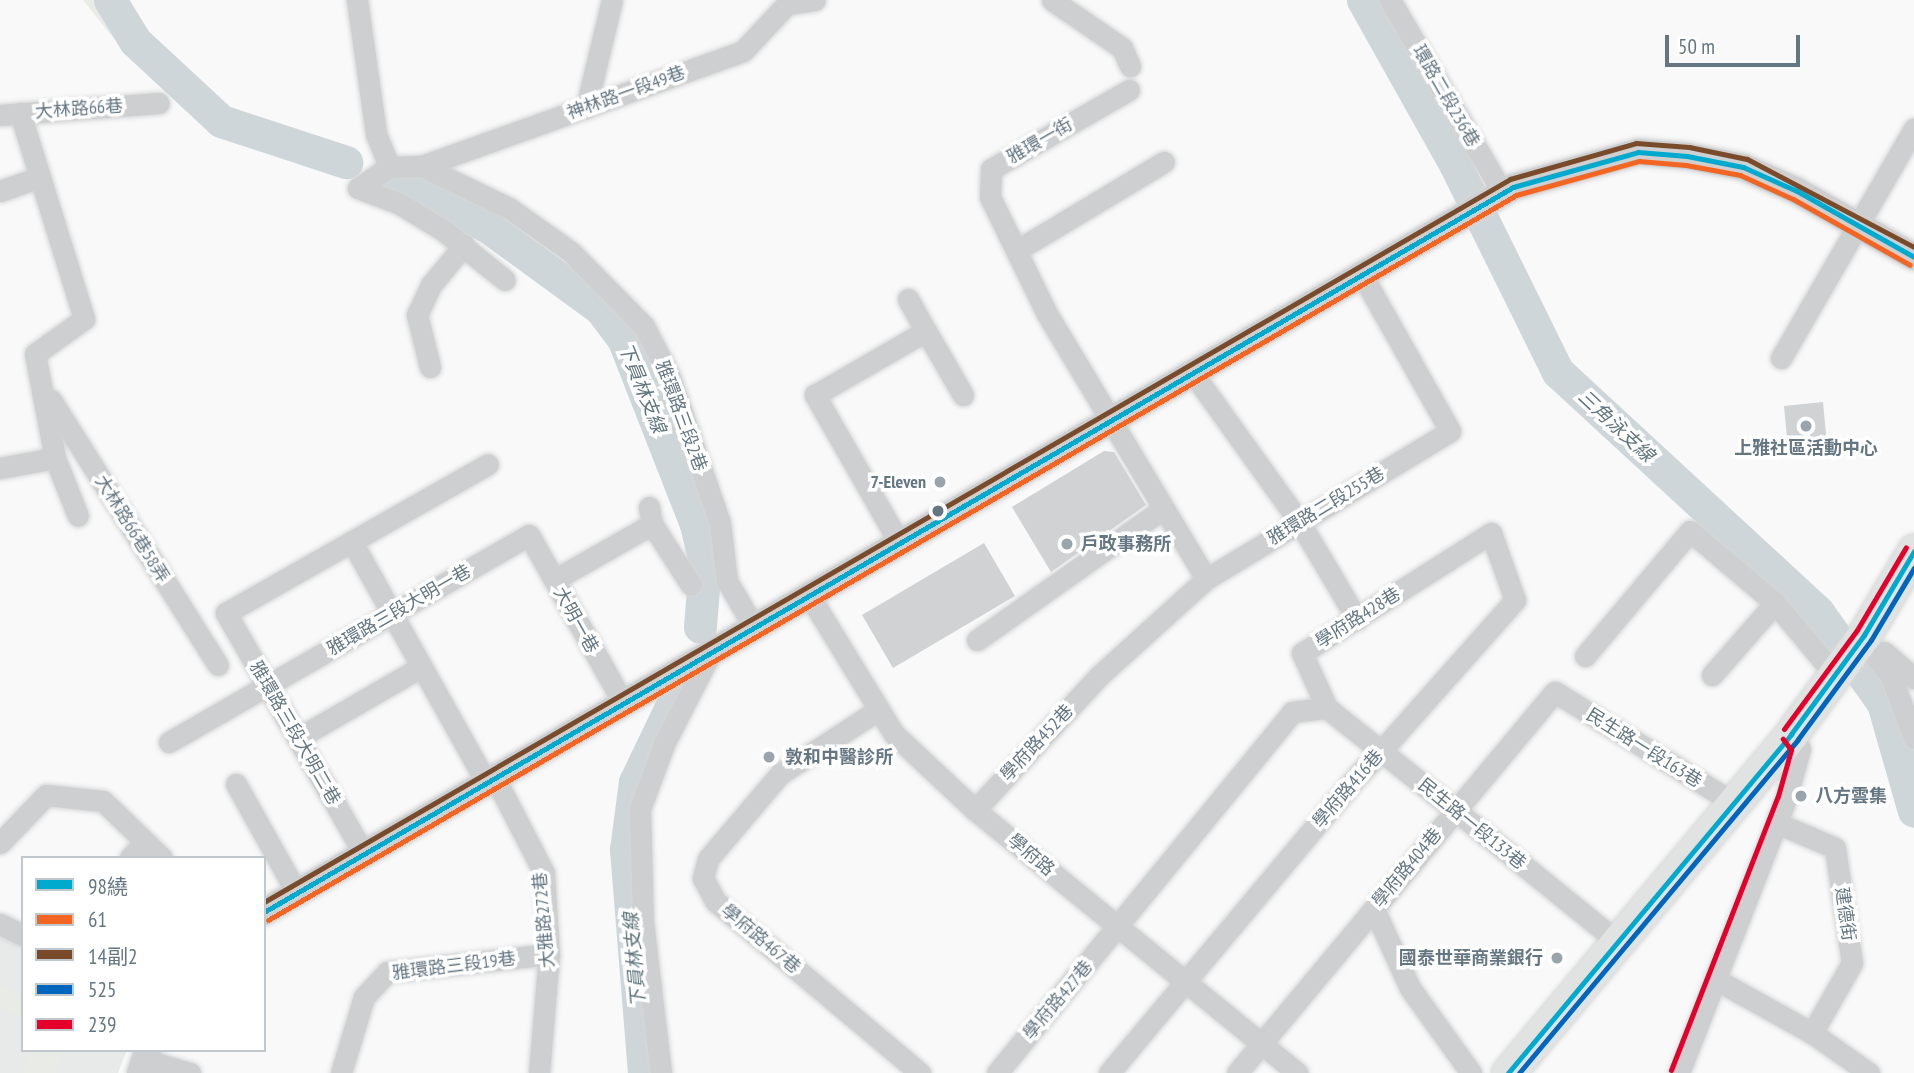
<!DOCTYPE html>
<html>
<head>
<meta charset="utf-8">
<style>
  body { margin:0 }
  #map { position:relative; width:1914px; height:1073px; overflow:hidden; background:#f9f9f9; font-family:"PT Sans Narrow","Noto Sans TC",sans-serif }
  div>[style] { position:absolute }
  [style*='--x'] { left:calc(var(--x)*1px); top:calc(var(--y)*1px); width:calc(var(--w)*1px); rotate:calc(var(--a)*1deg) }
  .built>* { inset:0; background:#e8e9e9 }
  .green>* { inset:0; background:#e8ebe6 }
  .river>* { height:33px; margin:-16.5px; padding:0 16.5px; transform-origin:16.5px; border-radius:16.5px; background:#ced6d9 }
  .building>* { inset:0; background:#d0d2d3 }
  .roads { filter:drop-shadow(0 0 2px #d5d6d7) drop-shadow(0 0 2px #d5d6d7) }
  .minor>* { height:21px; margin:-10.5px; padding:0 10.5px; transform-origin:10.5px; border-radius:10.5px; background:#cecfd0 }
  .tertiary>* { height:26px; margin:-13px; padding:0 13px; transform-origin:13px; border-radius:13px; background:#cecfd0 }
  .primary>* { height:33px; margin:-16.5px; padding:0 16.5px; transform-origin:16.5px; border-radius:16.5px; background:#e1e2e2 }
  .bus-1>* { height:5px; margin:-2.5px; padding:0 2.5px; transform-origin:2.5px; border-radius:2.5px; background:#00a9ce }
  .bus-2>* { height:5px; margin:-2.5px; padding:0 2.5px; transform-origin:2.5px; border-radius:2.5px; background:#f26522 }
  .bus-3>* { height:5px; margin:-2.5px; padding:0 2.5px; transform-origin:2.5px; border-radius:2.5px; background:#7a4b2a }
  .bus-4>* { height:5px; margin:-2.5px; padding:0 2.5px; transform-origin:2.5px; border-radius:2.5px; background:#0065bd }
  .bus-5>* { height:5px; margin:-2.5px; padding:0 2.5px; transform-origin:2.5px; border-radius:2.5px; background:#e4002b }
  .dots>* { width:19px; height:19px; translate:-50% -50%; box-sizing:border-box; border:4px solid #fff; border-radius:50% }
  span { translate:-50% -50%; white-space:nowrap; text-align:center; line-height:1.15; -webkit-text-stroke:7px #fff; paint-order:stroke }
  .street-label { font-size:18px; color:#657683 }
  .poi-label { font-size:18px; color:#657683; font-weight:700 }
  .right { translate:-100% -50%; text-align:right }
  .left { translate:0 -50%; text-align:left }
  .water-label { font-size:19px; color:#60757c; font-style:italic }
  .legend { position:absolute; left:21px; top:856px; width:245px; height:196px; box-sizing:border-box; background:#fff; border:2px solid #c1c8cd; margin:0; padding:9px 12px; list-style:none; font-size:21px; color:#657683 }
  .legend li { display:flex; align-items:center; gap:14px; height:35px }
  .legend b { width:35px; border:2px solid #c1c8cd }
  .scale { position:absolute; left:1665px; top:35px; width:135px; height:32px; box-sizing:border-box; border:4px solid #657683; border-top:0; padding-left:9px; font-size:21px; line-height:24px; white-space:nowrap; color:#657683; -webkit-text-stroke:5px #fff; paint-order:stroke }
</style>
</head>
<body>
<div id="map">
  <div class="built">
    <i style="clip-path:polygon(0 932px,23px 942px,23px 1050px,127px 1050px,118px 1073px,0 1073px)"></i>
  </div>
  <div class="green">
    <i style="clip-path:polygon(83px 0,100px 0,144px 70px,131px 60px)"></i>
    <i style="clip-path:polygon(0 986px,23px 994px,23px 1019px,0 1008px)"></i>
    <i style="clip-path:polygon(30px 1050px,62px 1050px,55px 1073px,23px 1073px)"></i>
  </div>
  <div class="river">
    <i style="--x:110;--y:0;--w:48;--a:58.6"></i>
    <i style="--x:135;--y:41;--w:117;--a:42.9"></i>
    <i style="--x:221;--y:121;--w:132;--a:18.2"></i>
    <i style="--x:1363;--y:0;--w:190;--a:60.7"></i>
    <i style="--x:1456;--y:166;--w:230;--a:63.7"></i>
    <i style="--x:1558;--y:372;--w:354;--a:42.7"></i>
    <i style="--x:1818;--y:612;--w:112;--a:54.5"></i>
    <i style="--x:1883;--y:703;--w:112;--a:74"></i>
    <i style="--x:393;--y:181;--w:104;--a:25.6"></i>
    <i style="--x:487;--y:226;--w:140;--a:36"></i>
    <i style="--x:600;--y:308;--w:38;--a:53"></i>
    <i style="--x:623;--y:338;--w:200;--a:68.6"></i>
    <i style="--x:696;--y:524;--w:40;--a:77"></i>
    <i style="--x:705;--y:563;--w:64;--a:94.5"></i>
    <i style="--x:644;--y:1073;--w:224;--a:-94.6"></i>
    <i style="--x:626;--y:850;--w:69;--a:-82.5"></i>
    <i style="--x:635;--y:782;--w:102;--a:-64.4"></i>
  </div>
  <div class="building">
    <i style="clip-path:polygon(1823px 402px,1827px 445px,1788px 449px,1784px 406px)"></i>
    <i style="clip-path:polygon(1104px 451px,1114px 452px,1146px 505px,1051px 572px,1012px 507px)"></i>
    <i style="clip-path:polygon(984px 543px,1015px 596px,893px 668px,862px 615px)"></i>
  </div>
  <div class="roads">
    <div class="minor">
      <i style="--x:357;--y:0;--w:135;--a:81.9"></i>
      <i style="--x:376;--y:134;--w:35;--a:68"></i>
      <i style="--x:1052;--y:0;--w:85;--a:34.4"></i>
      <i style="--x:1122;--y:48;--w:20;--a:66"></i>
      <i style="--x:1390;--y:0;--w:222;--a:59.7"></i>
      <i style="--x:1129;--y:90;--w:159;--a:150.2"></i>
      <i style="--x:991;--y:169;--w:28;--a:92"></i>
      <i style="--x:990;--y:197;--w:130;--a:64"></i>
      <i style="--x:1047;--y:314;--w:309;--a:59"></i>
      <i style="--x:586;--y:108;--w:111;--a:-76.5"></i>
      <i style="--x:20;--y:113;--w:216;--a:72.7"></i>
      <i style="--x:84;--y:319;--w:60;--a:144.5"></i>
      <i style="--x:35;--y:354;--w:106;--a:79.1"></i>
      <i style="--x:55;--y:458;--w:62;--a:68.4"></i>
      <i style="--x:0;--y:115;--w:159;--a:-4.3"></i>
      <i style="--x:422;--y:166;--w:341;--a:-19.7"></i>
      <i style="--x:743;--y:51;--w:64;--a:-46.9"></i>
      <i style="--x:787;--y:4;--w:28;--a:-8"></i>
      <i style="--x:358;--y:188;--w:37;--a:-34"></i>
      <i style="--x:389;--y:167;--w:33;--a:-2"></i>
      <i style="--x:422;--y:166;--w:97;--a:25.8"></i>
      <i style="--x:509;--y:208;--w:76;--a:35.4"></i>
      <i style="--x:571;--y:252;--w:104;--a:45.4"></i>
      <i style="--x:644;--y:326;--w:55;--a:63"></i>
      <i style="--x:669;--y:375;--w:157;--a:71"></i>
      <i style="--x:720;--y:523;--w:58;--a:83.1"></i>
      <i style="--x:727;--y:581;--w:56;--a:59.7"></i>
      <i style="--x:358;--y:188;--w:45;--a:20.9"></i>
      <i style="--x:400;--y:204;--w:52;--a:31.5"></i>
      <i style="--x:444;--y:231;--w:78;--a:38.8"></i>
      <i style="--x:0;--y:191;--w:42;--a:-19.3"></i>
      <i style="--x:1019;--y:249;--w:169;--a:-31"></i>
      <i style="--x:908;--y:299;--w:37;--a:61"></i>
      <i style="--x:1781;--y:358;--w:265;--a:-59.9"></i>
      <i style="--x:430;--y:367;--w:54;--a:-104"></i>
      <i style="--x:417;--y:315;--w:33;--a:-65"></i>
      <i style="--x:431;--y:285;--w:52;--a:-50.5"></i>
      <i style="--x:1192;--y:372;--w:186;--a:54.4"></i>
      <i style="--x:1300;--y:523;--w:112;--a:59.3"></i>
      <i style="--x:51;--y:400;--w:313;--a:57.8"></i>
      <i style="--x:0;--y:468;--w:56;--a:-10.3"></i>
      <i style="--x:649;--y:507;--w:17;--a:80"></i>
      <i style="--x:652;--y:524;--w:72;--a:57.4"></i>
      <i style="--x:352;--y:542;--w:277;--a:60.8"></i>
      <i style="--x:900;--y:544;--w:172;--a:-119.7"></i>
      <i style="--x:815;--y:395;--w:128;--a:-30"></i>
      <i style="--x:926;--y:331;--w:74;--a:60"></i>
      <i style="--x:554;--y:580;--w:113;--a:-29.7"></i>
      <i style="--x:810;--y:597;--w:161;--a:58.5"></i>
      <i style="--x:894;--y:734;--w:111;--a:43.2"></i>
      <i style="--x:975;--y:810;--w:416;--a:39.2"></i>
      <i style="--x:1861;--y:639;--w:48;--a:51"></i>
      <i style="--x:1891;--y:676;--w:66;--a:69.6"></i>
      <i style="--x:977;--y:640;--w:228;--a:-35.2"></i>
      <i style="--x:1884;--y:652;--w:40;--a:41"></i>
      <i style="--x:1585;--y:656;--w:163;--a:-50"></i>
      <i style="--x:1690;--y:531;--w:111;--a:40.3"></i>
      <i style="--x:1775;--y:603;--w:94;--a:50.2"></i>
      <i style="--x:1712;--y:675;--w:96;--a:-48.8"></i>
      <i style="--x:878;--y:710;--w:117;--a:146.9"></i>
      <i style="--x:780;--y:774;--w:111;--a:130.3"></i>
      <i style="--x:708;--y:859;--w:20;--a:105"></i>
      <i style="--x:703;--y:878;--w:26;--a:62"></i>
      <i style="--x:715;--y:901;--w:268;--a:40"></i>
      <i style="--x:298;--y:738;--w:142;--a:-30"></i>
      <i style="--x:169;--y:742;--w:415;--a:-29.9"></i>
      <i style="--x:529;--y:535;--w:194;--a:60.7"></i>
      <i style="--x:495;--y:778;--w:107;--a:62.7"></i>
      <i style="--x:544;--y:873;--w:81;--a:86.5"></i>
      <i style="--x:549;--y:954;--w:119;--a:94.8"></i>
      <i style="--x:236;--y:784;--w:125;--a:60.8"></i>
      <i style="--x:975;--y:810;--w:183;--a:-47.2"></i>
      <i style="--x:1099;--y:676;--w:144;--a:-42.2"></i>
      <i style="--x:1206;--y:579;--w:285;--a:-31.2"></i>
      <i style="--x:1450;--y:431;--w:181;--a:-119.4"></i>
      <i style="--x:1777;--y:823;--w:63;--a:23.3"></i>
      <i style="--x:1835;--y:848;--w:116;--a:81.6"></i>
      <i style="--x:1852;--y:963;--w:81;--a:119.7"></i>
      <i style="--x:0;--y:843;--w:66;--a:-46.2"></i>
      <i style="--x:46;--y:795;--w:57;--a:6"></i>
      <i style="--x:103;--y:801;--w:82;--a:44"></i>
      <i style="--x:364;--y:854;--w:278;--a:-119.8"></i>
      <i style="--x:226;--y:613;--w:301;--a:-29.6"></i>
      <i style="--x:130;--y:858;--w:22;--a:-47"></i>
      <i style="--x:1374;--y:909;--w:87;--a:65.5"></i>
      <i style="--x:1410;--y:988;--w:105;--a:54.3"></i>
      <i style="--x:0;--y:924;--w:25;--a:26"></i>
      <i style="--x:1715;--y:979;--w:111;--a:29.1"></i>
      <i style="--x:1812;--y:1033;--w:70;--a:35.1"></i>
      <i style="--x:145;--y:1060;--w:47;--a:16.1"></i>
      <i style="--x:341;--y:1073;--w:79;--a:-73.2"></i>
      <i style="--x:364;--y:997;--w:34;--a:-47"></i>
      <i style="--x:387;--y:972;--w:163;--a:-6.3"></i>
      <i style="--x:661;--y:1073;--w:151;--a:-96.8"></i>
      <i style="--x:643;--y:923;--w:114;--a:-91.5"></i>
      <i style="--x:640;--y:809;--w:69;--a:-69.7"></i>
      <i style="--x:664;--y:744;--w:99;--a:-62.9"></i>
      <i style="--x:997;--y:1073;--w:466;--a:-50.7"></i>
      <i style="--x:1292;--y:712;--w:35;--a:-7"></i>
      <i style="--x:1109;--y:1073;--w:393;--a:-50.1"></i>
      <i style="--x:1361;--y:772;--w:29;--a:-46"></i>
      <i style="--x:1381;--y:751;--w:202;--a:-48.4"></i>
      <i style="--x:1515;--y:600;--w:71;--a:-109.7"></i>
      <i style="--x:1491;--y:533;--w:224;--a:147.6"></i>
      <i style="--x:1302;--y:653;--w:60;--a:65.6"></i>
      <i style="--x:1327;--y:708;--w:69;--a:38.5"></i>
      <i style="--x:1381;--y:751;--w:95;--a:38.6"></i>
      <i style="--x:1455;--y:810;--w:210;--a:39"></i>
      <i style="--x:1237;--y:1073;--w:496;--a:-50.2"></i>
      <i style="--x:1555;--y:692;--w:211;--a:31.8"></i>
      <i style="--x:1679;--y:1073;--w:294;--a:-68.7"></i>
      <i style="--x:1786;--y:799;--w:52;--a:-74.4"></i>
      <i style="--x:1800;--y:749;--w:17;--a:-121"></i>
    </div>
    <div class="tertiary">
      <i style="--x:264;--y:912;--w:1444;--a:-30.13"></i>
      <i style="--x:1513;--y:187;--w:130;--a:-15.6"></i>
      <i style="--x:1638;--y:152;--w:49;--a:4.7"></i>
      <i style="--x:1687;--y:156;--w:57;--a:11.1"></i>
      <i style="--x:1743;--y:167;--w:59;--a:24"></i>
      <i style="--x:1797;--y:191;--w:134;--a:29.4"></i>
      <i style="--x:140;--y:1073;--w:24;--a:-71"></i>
    </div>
    <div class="primary">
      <i style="--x:1508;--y:1073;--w:442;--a:-50.1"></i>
      <i style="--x:1791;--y:734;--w:123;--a:-53.6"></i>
      <i style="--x:1864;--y:635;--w:98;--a:-59.2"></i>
    </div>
  </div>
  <div class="bus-1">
    <i style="--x:264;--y:912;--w:1444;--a:-30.13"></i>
    <i style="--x:1513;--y:187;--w:130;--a:-15.6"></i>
    <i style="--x:1638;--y:152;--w:49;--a:4.7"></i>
    <i style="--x:1687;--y:156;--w:57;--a:11.1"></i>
    <i style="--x:1743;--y:167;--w:59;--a:24"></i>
    <i style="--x:1797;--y:191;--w:134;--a:29.4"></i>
    <i style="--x:1508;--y:1073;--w:442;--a:-50.1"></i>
    <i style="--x:1791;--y:734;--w:123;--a:-53.6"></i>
    <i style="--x:1864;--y:635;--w:98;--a:-59.2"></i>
  </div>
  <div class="bus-2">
    <i style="--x:268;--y:920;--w:1443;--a:-30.15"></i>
    <i style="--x:1516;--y:195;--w:128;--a:-15.5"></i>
    <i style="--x:1639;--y:161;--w:47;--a:4.9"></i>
    <i style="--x:1686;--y:165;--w:55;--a:10.5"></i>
    <i style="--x:1740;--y:175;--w:58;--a:24.4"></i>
    <i style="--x:1793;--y:199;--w:134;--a:29.4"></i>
  </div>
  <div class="bus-3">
    <i style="--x:264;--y:902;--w:1441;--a:-30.12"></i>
    <i style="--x:1510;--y:179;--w:131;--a:-15.9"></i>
    <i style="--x:1636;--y:143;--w:53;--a:4.3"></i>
    <i style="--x:1689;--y:147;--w:59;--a:11.7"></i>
    <i style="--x:1747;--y:159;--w:189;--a:27.8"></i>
  </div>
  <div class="bus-4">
    <i style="--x:1519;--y:1073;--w:435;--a:-50.1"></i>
    <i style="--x:1798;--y:739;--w:123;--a:-53.6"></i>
    <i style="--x:1871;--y:640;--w:84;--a:-59.2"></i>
  </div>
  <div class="bus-5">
    <i style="--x:1784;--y:729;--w:123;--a:-53.6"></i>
    <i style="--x:1857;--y:630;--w:96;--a:-59.4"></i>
    <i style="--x:1671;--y:1070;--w:294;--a:-68.7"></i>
    <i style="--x:1778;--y:796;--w:48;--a:-74.2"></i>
    <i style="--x:1791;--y:750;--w:14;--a:-126"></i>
  </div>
  <div class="dots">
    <i style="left:1806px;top:426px;background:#99a4ac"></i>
    <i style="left:940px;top:482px;background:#99a4ac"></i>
    <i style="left:938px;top:511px;background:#657683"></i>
    <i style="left:1067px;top:544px;background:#99a4ac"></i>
    <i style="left:769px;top:757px;background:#99a4ac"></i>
    <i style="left:1801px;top:796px;background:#99a4ac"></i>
    <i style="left:1557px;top:958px;background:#99a4ac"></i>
  </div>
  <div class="street-label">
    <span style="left:626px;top:93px;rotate:-20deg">神林路一段49巷</span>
    <span style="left:1446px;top:96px;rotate:60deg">環路二段236巷</span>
    <span style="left:79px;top:109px;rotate:-4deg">大林路66巷</span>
    <span style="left:1040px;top:141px;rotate:-30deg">雅環一街</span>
    <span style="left:681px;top:416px;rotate:70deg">雅環路三段2巷</span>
    <span style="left:1326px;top:506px;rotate:-31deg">雅環路二段255巷</span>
    <span style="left:132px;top:529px;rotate:58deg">大林路66巷58弄</span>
    <span style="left:399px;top:610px;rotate:-30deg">雅環路三段大明一巷</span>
    <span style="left:1358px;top:618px;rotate:-32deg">學府路428巷</span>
    <span style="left:576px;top:620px;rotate:61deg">大明一巷</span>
    <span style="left:295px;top:733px;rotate:60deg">雅環路三段大明二巷</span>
    <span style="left:1037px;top:743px;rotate:-47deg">學府路452巷</span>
    <span style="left:1644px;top:748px;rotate:32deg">民生路一段163巷</span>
    <span style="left:1348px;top:789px;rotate:-49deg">學府路416巷</span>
    <span style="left:1472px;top:824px;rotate:39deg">民生路一段133巷</span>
    <span style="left:1031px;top:855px;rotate:40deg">學府路</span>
    <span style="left:1407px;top:868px;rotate:-50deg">學府路404巷</span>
    <span style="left:1845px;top:914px;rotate:82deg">建德街</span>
    <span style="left:544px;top:920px;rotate:-95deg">大雅路272巷</span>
    <span style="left:761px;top:939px;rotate:40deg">學府路467巷</span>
    <span style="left:454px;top:966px;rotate:-7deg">雅環路三段19巷</span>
    <span style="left:1058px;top:1000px;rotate:-50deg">學府路427巷</span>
  </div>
  <div class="poi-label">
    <span style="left:1806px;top:448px">上雅社區活動中心</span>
    <span class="right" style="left:926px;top:482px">7-Eleven</span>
    <span class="left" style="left:1081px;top:544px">戶政事務所</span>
    <span class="left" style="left:785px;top:757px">敦和中醫診所</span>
    <span class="left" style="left:1815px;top:796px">八方雲集</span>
    <span class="right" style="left:1543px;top:958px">國泰世華商業銀行</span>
  </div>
  <div class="water-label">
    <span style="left:642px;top:388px;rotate:68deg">下員林支線</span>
    <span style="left:1616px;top:426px;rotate:43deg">三角泳支線</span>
    <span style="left:635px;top:960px;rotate:-95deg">下員林支線</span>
  </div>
  <ul class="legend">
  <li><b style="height:9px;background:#00a9ce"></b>98繞</li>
  <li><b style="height:9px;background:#f26522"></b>61</li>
  <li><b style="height:9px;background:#7a4b2a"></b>14副2</li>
  <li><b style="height:9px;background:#0065bd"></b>525</li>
  <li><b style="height:9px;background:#e4002b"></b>239</li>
  </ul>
  <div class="scale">50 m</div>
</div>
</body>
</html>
